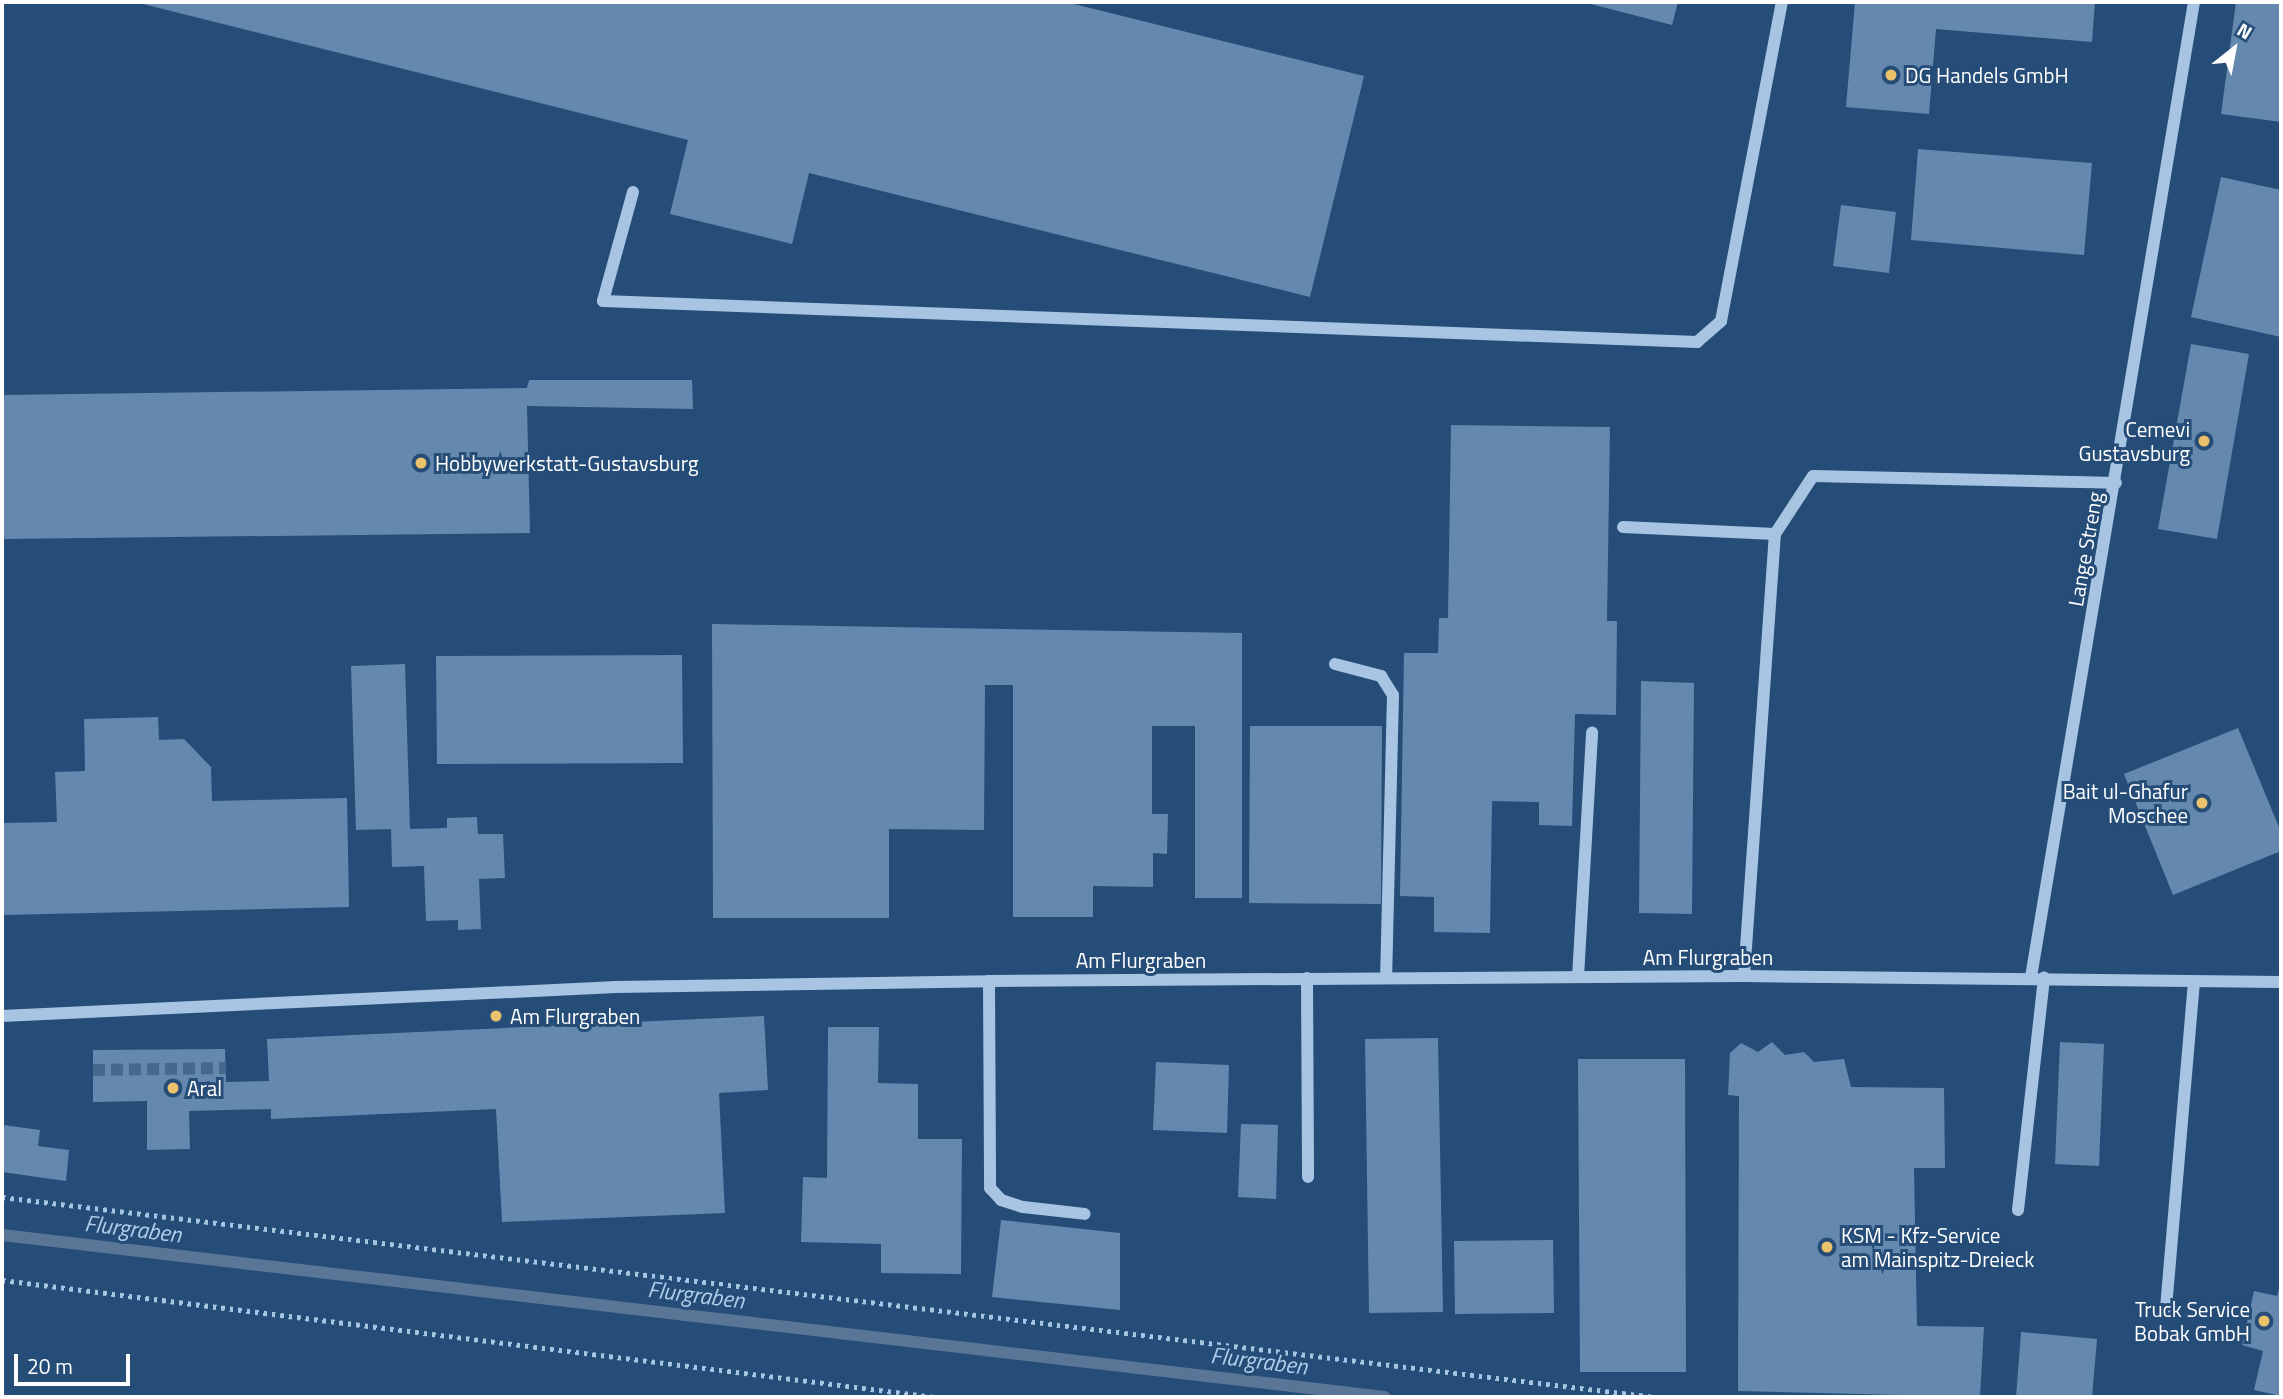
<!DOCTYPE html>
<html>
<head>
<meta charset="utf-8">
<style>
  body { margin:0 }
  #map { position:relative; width:2283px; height:1399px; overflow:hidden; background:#254d78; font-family:"Titillium Web",sans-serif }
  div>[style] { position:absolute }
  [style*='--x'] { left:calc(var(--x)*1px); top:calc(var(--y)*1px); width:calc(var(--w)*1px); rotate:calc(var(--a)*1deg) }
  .stream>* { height:12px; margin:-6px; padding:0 6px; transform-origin:6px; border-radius:6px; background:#597696 }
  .building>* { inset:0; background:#6589ae }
  .minor-tunnel>* { height:12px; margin-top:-6px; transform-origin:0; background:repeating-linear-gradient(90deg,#46688c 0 12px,transparent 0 18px) }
  .path>* { height:4.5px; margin-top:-2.25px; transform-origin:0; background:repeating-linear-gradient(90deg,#a7c5e3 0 3.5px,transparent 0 8.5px) }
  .minor>* { height:12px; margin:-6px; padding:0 6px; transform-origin:6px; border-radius:6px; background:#a7c5e3 }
  .dots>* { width:19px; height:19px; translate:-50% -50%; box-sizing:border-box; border:4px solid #254d78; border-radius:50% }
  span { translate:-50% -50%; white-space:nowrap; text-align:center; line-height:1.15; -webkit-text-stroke:6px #254d78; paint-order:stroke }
  .poi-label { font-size:21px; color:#fff }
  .left { translate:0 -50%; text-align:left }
  .right { translate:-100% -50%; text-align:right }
  .street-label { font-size:21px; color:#fff }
  .water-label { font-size:23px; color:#b2ceeb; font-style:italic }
  .frame { position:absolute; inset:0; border:4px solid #fff; pointer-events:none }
  .north { position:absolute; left:2199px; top:14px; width:70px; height:70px; -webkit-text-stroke:5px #254d78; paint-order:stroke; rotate:31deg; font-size:19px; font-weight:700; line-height:28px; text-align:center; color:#fff }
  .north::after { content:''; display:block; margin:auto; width:24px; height:32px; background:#fff; clip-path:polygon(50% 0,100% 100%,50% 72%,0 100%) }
  .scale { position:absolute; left:14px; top:1354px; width:116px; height:32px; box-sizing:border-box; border:4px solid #fff; border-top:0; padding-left:9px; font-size:21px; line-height:24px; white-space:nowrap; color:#fff; -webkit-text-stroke:5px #254d78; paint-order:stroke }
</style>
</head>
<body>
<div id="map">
  <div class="stream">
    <i style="--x:2;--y:1235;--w:1392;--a:6.68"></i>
  </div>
  <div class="building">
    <i style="clip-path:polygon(135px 2px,1066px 2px,1364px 76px,1310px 297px,809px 173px,792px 244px,670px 214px,688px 140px)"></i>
    <i style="clip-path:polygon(1583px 2px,1678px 2px,1672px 25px)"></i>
    <i style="clip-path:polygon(1855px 2px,2095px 2px,2092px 42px,1936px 29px,1929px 114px,1846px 107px)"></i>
    <i style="clip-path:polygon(2236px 2px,2281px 2px,2281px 122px,2221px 114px)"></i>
    <i style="clip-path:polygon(1918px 149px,2092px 163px,2084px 255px,1911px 240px)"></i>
    <i style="clip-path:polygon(2221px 177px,2281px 190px,2281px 337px,2191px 317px)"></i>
    <i style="clip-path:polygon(1841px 205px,1896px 212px,1889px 273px,1833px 266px)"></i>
    <i style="clip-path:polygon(2191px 344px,2249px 354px,2217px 539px,2158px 529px)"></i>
    <i style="clip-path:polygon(529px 380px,692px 380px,693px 409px,527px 406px,530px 533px,2px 539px,2px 395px,527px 388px)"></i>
    <i style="clip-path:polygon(1451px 425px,1610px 427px,1607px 621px,1617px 621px,1616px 715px,1575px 714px,1572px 826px,1539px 825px,1539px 802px,1492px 801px,1490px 933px,1434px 932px,1434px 897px,1400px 896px,1404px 653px,1438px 653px,1439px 618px,1448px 618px)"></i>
    <i style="clip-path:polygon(712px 624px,1242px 633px,1242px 898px,1195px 898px,1195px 726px,1152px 726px,1152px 814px,1168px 814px,1167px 854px,1153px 853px,1153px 887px,1093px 886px,1093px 917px,1013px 917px,1013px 685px,985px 685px,984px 830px,889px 829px,889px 918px,713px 918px)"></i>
    <i style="clip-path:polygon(682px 655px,683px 763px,437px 764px,436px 656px)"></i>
    <i style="clip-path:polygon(405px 664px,410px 829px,447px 828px,447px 818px,477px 817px,478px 834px,503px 834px,505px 878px,479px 879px,481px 929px,458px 930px,458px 920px,426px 921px,424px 866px,392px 867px,391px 829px,356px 830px,351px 666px)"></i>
    <i style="clip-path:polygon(1641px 681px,1694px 683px,1692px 914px,1639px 913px)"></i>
    <i style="clip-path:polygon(158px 717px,159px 740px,184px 739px,211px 767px,212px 801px,347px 798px,349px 907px,2px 915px,2px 823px,57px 822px,55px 772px,85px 771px,84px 719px)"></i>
    <i style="clip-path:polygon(1250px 726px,1382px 726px,1381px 904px,1249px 903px)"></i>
    <i style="clip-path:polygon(2238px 728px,2281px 832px,2281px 851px,2173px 895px,2124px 774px)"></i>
    <i style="clip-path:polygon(764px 1016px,768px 1090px,719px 1093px,725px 1213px,502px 1222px,496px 1109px,271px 1119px,271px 1109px,189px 1111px,190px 1149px,147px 1150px,147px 1101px,93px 1102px,93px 1050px,225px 1049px,226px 1082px,269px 1081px,267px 1039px)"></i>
    <i style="clip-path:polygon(828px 1027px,879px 1027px,878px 1083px,918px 1084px,918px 1139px,962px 1139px,961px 1274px,881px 1273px,881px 1244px,801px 1242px,803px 1177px,827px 1178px)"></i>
    <i style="clip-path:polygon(1438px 1038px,1443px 1312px,1369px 1313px,1365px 1039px)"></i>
    <i style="clip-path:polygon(1772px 1042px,1785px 1055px,1804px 1052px,1814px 1062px,1844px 1059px,1851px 1087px,1944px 1088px,1945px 1168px,1914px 1168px,1917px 1326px,1984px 1327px,1980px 1397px,1738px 1391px,1739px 1096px,1728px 1095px,1730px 1053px,1741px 1043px,1758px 1052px)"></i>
    <i style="clip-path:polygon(2060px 1042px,2104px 1044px,2099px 1166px,2055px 1164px)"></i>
    <i style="clip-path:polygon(1578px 1059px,1685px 1059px,1686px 1372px,1580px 1372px)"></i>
    <i style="clip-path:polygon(1156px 1062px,1229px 1065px,1227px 1133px,1153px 1130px)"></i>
    <i style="clip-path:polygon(1241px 1124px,1278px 1125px,1276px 1199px,1238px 1197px)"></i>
    <i style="clip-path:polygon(3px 1125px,40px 1130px,38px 1146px,69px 1150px,66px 1181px,2px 1172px)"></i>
    <i style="clip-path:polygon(1001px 1220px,1120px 1233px,1120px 1310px,992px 1297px)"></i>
    <i style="clip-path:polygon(1553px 1240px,1554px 1313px,1455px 1314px,1454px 1241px)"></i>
    <i style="clip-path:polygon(2281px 1281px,2281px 1396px,2254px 1390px,2263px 1351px,2242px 1345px,2254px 1291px,2277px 1296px)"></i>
    <i style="clip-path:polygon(2021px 1332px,2097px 1339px,2092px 1397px,2016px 1397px)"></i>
  </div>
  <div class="minor-tunnel">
    <i style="--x:93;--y:1070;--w:133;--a:-0.9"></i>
  </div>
  <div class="path">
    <i style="--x:2;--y:1197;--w:1665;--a:6.9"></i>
    <i style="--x:2;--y:1280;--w:940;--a:7.15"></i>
  </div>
  <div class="minor">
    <i style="--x:633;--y:192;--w:113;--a:105.4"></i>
    <i style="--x:603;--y:301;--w:1095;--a:2.15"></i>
    <i style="--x:1697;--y:342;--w:32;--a:-41"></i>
    <i style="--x:1721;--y:321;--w:325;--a:-79.2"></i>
    <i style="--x:1623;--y:527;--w:152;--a:2.6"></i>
    <i style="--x:1335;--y:664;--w:48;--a:14.6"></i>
    <i style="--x:1381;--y:676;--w:22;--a:58"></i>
    <i style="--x:1393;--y:695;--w:283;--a:91.4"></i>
    <i style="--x:1744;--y:976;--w:443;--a:-86"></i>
    <i style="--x:1775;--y:534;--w:69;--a:-56.8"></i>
    <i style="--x:1813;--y:476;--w:303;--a:1.3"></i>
    <i style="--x:1578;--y:977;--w:245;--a:-86.7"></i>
    <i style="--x:2031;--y:977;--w:989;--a:-80.51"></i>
    <i style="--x:1307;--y:978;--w:199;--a:89.7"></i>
    <i style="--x:989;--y:981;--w:207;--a:89.7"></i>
    <i style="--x:990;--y:1188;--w:16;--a:47"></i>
    <i style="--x:1001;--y:1200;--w:23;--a:18"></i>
    <i style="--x:1023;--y:1207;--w:62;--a:6.4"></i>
    <i style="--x:2;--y:1016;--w:615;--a:-2.7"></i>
    <i style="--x:616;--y:987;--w:373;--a:-0.9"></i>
    <i style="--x:989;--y:981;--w:755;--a:-0.38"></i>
    <i style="--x:1744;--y:976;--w:537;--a:0.64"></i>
    <i style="--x:2018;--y:1210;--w:234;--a:-83.6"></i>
    <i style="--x:2166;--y:1308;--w:328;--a:-85.1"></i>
  </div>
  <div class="dots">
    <i style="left:1891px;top:75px;background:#ecc16c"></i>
    <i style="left:2204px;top:441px;background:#ecc16c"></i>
    <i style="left:421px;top:463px;background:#ecc16c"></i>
    <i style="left:2202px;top:803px;background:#ecc16c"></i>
    <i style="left:496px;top:1016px;background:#ecc16c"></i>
    <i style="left:173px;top:1088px;background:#ecc16c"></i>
    <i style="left:1827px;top:1247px;background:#ecc16c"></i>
    <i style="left:2264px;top:1321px;background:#ecc16c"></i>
  </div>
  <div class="poi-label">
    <span class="left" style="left:1905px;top:75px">DG Handels GmbH</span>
    <span class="right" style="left:2190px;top:441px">Cemevi<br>Gustavsburg</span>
    <span class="left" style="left:435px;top:463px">Hobbywerkstatt-Gustavsburg</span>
    <span class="right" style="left:2188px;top:803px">Bait ul-Ghafur<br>Moschee</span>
    <span class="left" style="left:510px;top:1016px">Am Flurgraben</span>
    <span class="left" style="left:187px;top:1088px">Aral</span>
    <span class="left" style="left:1841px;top:1247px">KSM - Kfz-Service<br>am Mainspitz-Dreieck</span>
    <span class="right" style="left:2250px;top:1321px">Truck Service<br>Bobak GmbH</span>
  </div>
  <div class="street-label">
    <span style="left:2085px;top:549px;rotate:-80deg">Lange Streng</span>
    <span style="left:1708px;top:957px">Am Flurgraben</span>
    <span style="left:1141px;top:960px">Am Flurgraben</span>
  </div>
  <div class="water-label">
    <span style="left:133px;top:1229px;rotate:7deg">Flurgraben</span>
    <span style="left:696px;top:1295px;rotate:7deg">Flurgraben</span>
    <span style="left:1259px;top:1361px;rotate:7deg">Flurgraben</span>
  </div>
  <div class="frame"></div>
  <div class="north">N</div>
  <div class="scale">20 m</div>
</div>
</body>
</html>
